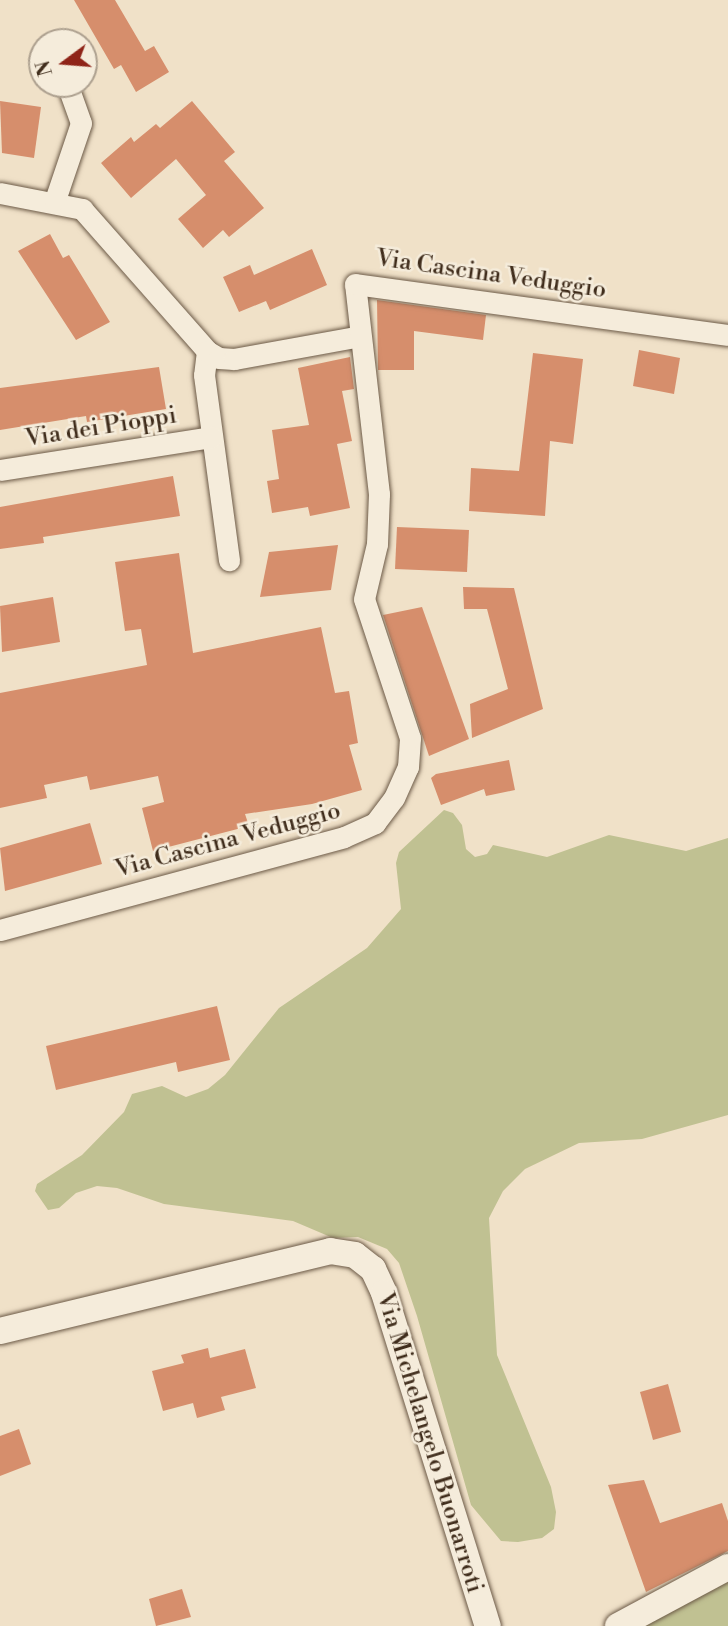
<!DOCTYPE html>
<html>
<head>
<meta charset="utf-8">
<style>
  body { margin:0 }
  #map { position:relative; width:728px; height:1626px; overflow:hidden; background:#f0e1c8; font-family:"Libre Bodoni",serif }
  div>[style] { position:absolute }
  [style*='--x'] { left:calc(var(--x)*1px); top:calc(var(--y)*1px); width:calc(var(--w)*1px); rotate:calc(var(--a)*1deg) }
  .green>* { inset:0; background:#c0c192 }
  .building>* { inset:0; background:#d68e6c }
  .roads { filter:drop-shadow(0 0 2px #6c5a47) drop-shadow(0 0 2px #6c5a47) }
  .minor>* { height:21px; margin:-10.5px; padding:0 10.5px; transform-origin:10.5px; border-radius:10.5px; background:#f5ecdb }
  .tertiary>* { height:26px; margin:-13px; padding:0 13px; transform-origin:13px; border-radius:13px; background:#f5ecdb }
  span { translate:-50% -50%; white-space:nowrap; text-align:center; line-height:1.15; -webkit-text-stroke:5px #f5ecdb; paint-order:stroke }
  .street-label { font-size:24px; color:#402d1c }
  .north { position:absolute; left:28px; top:28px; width:70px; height:70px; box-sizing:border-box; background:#f5ecdb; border:2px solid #ada08f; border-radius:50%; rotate:254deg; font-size:19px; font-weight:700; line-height:28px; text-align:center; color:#402d1c }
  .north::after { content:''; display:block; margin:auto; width:24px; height:32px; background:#8f2418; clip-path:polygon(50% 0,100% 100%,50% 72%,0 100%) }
</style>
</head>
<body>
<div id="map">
  <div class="green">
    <i style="clip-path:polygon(444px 810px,453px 813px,462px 825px,466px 849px,475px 857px,487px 854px,493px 845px,547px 857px,609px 835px,686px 851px,728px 838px,728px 1115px,642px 1139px,579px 1143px,525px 1169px,503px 1191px,489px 1218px,497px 1355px,551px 1487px,556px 1512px,554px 1529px,542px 1538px,518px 1542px,501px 1541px,471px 1505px,417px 1316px,399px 1263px,387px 1249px,358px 1237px,333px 1238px,293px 1221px,164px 1204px,117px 1188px,97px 1186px,76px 1193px,59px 1208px,48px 1210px,35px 1191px,37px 1184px,82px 1155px,124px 1112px,132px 1094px,162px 1086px,186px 1097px,208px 1089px,225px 1075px,279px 1008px,367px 948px,401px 909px,396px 863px,399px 852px)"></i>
    <i style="clip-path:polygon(728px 1578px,728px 1626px,637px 1626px)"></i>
  </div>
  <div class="building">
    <i style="clip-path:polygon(74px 0,115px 0,145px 51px,154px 46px,169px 72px,136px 92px,121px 65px,114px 69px)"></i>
    <i style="clip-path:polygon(0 101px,41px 107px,34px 158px,2px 153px)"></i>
    <i style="clip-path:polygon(192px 101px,235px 152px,224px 161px,264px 208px,229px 237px,223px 230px,203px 248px,178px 219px,206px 195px,176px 159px,131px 198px,101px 163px,131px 137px,134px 142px,156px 124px,160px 128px)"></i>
    <i style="clip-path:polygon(50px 234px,63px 258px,69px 255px,110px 322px,76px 340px,18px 251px)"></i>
    <i style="clip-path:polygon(312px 249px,327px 285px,270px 310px,266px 301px,239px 312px,223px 277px,250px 265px,254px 275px)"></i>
    <i style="clip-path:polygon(377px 300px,486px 315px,483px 340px,414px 331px,414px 370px,378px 370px)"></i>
    <i style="clip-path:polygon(639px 350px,680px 358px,674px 394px,633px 386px)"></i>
    <i style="clip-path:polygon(533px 353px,583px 359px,573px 444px,550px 441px,545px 516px,469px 511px,471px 468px,519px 471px)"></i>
    <i style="clip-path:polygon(350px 357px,354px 389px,342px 391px,352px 441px,337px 444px,350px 508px,310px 516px,308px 507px,272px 513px,267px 481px,279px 479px,272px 430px,309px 425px,298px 368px)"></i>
    <i style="clip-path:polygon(159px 367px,166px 409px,87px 422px,86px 416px,0 430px,0 388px)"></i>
    <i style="clip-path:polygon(173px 476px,180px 516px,43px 537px,44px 543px,0 549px,0 507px)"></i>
    <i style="clip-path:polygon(397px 527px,469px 530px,467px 572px,395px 569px)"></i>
    <i style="clip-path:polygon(338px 545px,331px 590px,260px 597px,269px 552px)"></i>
    <i style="clip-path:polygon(179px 553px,193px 653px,321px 627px,335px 693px,349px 691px,358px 743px,349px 745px,362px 790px,312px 804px,245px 814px,249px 826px,153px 851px,142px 808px,164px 802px,158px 776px,90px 790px,87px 776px,44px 785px,47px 798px,0 808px,0 693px,147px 665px,141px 629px,125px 631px,115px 562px)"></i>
    <i style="clip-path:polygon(463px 587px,514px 588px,543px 709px,472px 738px,470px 704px,508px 689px,487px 609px,464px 609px)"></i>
    <i style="clip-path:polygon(53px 597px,60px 642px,2px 652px,0 606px)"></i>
    <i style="clip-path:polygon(422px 607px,469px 739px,429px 756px,383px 615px)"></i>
    <i style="clip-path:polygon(509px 760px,515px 790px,486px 796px,484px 789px,441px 805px,431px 778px,436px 774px)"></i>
    <i style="clip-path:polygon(90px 823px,102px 864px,5px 891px,0 848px)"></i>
    <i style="clip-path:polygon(217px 1006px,230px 1060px,178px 1072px,176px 1062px,56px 1090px,46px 1046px)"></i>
    <i style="clip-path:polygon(208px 1348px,210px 1358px,245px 1349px,256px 1388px,221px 1397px,225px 1410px,197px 1418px,193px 1403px,163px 1411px,152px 1371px,184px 1363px,181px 1355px)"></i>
    <i style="clip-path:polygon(668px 1384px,681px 1432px,653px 1440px,640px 1392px)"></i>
    <i style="clip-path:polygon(19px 1429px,31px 1464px,0 1476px,0 1436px)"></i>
    <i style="clip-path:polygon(644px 1480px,660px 1523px,722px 1503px,728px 1521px,728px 1551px,646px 1592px,608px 1485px)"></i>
    <i style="clip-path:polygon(182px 1589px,191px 1617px,156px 1626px,149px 1599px)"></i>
  </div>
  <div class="roads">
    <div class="minor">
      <i style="--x:0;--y:193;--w:84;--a:11"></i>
      <i style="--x:82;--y:209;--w:189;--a:48.6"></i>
      <i style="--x:207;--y:351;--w:24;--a:97"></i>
      <i style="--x:204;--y:375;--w:187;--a:82.3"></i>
      <i style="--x:55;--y:200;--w:81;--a:-71.3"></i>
      <i style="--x:81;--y:123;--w:41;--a:-109.7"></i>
      <i style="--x:207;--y:351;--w:14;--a:30"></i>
      <i style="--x:219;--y:358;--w:15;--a:4"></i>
      <i style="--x:234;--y:359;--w:128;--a:-10.3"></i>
      <i style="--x:0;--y:470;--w:214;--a:-8.9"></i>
      <i style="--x:0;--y:930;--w:356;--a:-15.1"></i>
      <i style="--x:344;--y:837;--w:34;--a:-24"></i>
      <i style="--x:375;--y:823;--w:31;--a:-53"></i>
      <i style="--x:394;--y:798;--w:34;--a:-66"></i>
      <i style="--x:408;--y:767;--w:29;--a:-86"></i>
      <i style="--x:410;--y:738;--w:146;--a:-108.3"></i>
      <i style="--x:364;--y:599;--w:57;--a:-76.7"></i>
      <i style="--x:377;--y:544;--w:50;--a:-87.7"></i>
      <i style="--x:379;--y:494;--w:211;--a:-96.5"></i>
      <i style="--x:355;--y:284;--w:376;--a:7.8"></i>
    </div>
    <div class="tertiary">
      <i style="--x:0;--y:1331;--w:340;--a:-13.6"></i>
      <i style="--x:330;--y:1251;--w:25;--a:9"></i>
      <i style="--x:355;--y:1255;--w:23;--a:38"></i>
      <i style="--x:373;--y:1269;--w:26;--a:65"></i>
      <i style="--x:384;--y:1293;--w:349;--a:72.7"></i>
      <i style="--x:618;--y:1626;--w:125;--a:-28.2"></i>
    </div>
  </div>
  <div class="street-label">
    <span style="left:491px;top:275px;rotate:8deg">Via Cascina Veduggio</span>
    <span style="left:101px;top:428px;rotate:-9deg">Via dei Pioppi</span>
    <span style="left:228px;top:841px;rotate:-15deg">Via Cascina Veduggio</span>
    <span style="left:429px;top:1443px;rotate:73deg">Via Michelangelo Buonarroti</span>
  </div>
  <div class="north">N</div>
</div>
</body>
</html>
